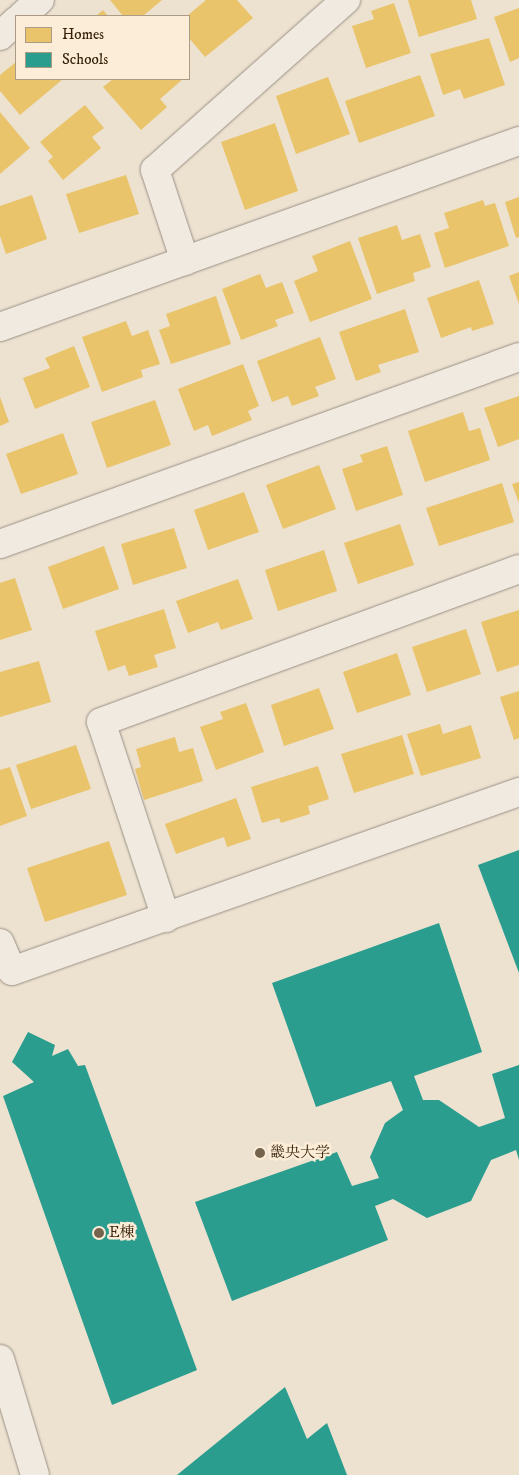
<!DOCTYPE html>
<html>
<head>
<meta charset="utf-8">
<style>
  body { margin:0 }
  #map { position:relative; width:519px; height:1475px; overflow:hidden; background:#ede1d0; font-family:"IM FELL DW Pica","Noto Serif JP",serif }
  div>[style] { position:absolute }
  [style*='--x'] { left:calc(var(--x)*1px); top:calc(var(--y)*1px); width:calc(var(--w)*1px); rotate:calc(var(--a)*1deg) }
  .homes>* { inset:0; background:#e9c46a }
  .schools>* { inset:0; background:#2a9d8f }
  .roads { filter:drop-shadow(0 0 1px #9a9084) drop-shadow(0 0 1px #9a9084) }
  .street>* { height:28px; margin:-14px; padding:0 14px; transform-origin:14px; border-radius:14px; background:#f0eae1 }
  .secondary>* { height:28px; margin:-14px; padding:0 14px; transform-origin:14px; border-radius:14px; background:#f0eae1 }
  .dots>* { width:14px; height:14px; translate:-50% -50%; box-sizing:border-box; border:2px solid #fcedd8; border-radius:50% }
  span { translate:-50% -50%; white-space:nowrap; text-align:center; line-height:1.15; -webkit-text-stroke:5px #fcedd8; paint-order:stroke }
  .poi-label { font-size:15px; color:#351f06 }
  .left { translate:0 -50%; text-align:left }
  .legend { position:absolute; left:15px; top:15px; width:175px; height:65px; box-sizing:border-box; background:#fcedd8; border:1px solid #ac9b84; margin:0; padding:6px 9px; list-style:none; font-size:15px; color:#351f06 }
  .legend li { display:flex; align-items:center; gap:10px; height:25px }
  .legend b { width:25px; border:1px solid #ac9b84 }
</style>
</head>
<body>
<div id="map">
  <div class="homes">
    <i style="clip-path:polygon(110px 0,162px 0,143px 16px,123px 16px)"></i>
    <i style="clip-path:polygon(206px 0,237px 0,253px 18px,205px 57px,189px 38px,189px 16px,187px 16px)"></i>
    <i style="clip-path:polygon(408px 0,471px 0,477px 19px,419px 37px)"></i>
    <i style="clip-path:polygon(394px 3px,411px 53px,366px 68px,352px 26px,374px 19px,371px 11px)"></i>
    <i style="clip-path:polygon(519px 8px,519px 58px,510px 62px,494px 17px)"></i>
    <i style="clip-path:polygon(103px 10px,108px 16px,96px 16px)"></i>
    <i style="clip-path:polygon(489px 38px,505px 85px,464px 99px,460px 89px,443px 95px,430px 54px)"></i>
    <i style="clip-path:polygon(16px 62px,16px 79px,63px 79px,20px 115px,0 91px,0 75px)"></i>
    <i style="clip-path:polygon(420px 75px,435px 116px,359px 143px,345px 101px)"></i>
    <i style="clip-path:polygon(328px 77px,350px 134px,296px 154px,276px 96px)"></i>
    <i style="clip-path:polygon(113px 79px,183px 79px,160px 99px,167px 107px,141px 130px,103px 87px)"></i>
    <i style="clip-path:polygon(85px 105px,104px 128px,92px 137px,101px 148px,63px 180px,48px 161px,53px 157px,40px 142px)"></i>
    <i style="clip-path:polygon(0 112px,30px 148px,0 174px)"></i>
    <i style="clip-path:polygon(275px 123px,298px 191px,245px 210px,221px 142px)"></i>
    <i style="clip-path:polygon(126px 175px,139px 214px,79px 233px,66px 194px)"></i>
    <i style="clip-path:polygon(32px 195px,47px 239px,6px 254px,0 236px,0 206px)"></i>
    <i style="clip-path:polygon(519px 197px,519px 237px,516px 238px,505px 202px)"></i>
    <i style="clip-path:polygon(483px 200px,485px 206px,495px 203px,509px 246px,445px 268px,434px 233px,449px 228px,444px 213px)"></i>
    <i style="clip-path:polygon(397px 225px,402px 240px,420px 234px,431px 267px,413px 273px,415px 281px,377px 294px,358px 238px)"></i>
    <i style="clip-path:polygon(350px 241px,372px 299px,310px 322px,294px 281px,318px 271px,312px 256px)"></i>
    <i style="clip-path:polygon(519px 272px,519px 304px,509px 276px)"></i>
    <i style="clip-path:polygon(260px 274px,266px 288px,282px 282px,294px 313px,275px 320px,278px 326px,241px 340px,222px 289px)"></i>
    <i style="clip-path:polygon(479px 280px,494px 324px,472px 331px,471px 327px,441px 338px,427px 298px)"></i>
    <i style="clip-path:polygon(216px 296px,231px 344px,171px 364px,159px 330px,170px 326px,166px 314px)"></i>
    <i style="clip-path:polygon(405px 309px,419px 352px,378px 365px,381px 372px,356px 381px,339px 332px)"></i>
    <i style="clip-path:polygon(126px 321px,132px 336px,148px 330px,160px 364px,141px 370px,143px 377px,102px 392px,82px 337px)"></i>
    <i style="clip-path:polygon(320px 337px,336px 379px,315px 387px,319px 396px,292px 406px,288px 396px,272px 402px,257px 361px)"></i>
    <i style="clip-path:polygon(74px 346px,90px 387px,35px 409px,23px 378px,50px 368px,45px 358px)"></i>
    <i style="clip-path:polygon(243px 364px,259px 406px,248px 411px,252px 420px,212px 436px,208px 425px,194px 431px,178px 389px)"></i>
    <i style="clip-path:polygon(519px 396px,519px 439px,498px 447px,484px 408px)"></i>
    <i style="clip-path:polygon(0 397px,9px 422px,0 426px)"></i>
    <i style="clip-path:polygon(155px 400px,171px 445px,107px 468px,91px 422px)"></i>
    <i style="clip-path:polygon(463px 412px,469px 431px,480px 428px,490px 460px,425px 482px,408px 431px)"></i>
    <i style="clip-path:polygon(63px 433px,78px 474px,21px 494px,6px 454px)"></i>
    <i style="clip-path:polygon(387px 446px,403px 495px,356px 511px,342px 469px,363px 462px,360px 455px)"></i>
    <i style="clip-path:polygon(319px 465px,336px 509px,283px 529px,266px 485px)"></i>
    <i style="clip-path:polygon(519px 482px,519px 503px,512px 484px)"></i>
    <i style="clip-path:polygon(502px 483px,514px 522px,439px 546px,426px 508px)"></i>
    <i style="clip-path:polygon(244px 492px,259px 532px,208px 550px,194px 510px)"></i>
    <i style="clip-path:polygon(400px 524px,414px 565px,358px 584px,344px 543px)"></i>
    <i style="clip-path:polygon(174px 528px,187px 568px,133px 585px,121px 544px)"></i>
    <i style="clip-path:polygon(104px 546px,119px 589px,63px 609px,48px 567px)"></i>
    <i style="clip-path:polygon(324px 550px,337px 591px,278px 611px,265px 570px)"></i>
    <i style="clip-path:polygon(15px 578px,32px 630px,0 640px,0 583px)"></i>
    <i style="clip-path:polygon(238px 579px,253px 619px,221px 630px,218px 622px,188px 633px,176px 601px)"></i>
    <i style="clip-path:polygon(164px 609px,176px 648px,154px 655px,158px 667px,129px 676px,125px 665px,108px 671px,95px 631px)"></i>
    <i style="clip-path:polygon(519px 610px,519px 665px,497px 672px,481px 622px)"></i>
    <i style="clip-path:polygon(466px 629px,481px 674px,427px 692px,412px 647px)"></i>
    <i style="clip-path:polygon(397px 653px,411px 695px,357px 713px,343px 672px)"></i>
    <i style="clip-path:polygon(39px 661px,51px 702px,0 717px,0 672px)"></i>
    <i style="clip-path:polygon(319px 688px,334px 729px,284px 746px,271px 705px)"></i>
    <i style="clip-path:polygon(519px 691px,519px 738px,514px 740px,500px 697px)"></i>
    <i style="clip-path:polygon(246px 703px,264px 752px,216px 770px,200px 727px,223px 719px,220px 712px)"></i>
    <i style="clip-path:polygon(440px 724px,443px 734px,471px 725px,481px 758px,421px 776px,407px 734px)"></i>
    <i style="clip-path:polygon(402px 735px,414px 774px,354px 793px,341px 754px)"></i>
    <i style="clip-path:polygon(175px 737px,179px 752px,193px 748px,203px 781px,144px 800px,135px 769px,141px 767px,136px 749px)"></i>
    <i style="clip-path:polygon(76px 745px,91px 789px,31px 809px,16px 765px)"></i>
    <i style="clip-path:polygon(318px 766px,329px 799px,308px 806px,310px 814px,281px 823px,279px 818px,262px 823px,251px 787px)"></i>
    <i style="clip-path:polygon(10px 767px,27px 816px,0 826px,0 770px)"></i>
    <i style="clip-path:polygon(236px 798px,251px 839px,227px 847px,224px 837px,176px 854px,165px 824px)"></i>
    <i style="clip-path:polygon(109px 841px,127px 895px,45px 922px,27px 868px)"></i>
  </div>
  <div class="schools">
    <i style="clip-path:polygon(519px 850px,519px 973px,478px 865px)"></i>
    <i style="clip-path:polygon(439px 923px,482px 1052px,414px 1076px,423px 1100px,439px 1100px,479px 1127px,505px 1118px,492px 1074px,519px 1065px,519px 1160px,516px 1150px,491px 1160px,471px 1201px,427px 1218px,393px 1199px,375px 1206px,388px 1240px,232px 1301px,195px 1202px,337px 1152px,352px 1186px,379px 1178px,370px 1157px,385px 1123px,403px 1110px,391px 1081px,316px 1107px,272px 983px)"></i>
    <i style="clip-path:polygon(28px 1032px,55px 1045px,52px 1056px,68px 1049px,78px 1066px,85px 1065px,197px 1370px,112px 1405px,3px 1096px,34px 1082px,12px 1062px)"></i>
    <i style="clip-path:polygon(285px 1387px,307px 1439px,327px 1423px,347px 1475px,177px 1475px)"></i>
  </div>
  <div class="roads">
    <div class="street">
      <i style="--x:22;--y:16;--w:24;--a:-42"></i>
      <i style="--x:0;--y:36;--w:22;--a:-43"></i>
      <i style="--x:185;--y:261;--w:96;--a:-108.2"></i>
      <i style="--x:155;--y:170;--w:256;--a:-41.7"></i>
      <i style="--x:0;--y:327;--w:551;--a:-19.72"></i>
      <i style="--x:0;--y:544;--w:552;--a:-19.81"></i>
      <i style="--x:166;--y:918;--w:206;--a:-108.3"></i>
      <i style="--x:101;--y:722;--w:445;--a:-20.1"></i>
      <i style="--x:0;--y:943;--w:30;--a:67"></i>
      <i style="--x:12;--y:971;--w:538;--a:-19.45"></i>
    </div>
    <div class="secondary">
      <i style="--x:0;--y:1359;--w:121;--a:73.2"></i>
    </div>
  </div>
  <div class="dots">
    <i style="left:260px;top:1153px;background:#75634d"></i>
    <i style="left:99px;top:1233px;background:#75634d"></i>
  </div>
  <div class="poi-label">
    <span class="left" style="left:270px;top:1153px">畿央大学</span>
    <span class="left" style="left:109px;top:1233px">E棟</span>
  </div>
  <ul class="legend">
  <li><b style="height:14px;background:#e9c46a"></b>Homes</li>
  <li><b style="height:14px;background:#2a9d8f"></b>Schools</li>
  </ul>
</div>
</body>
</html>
